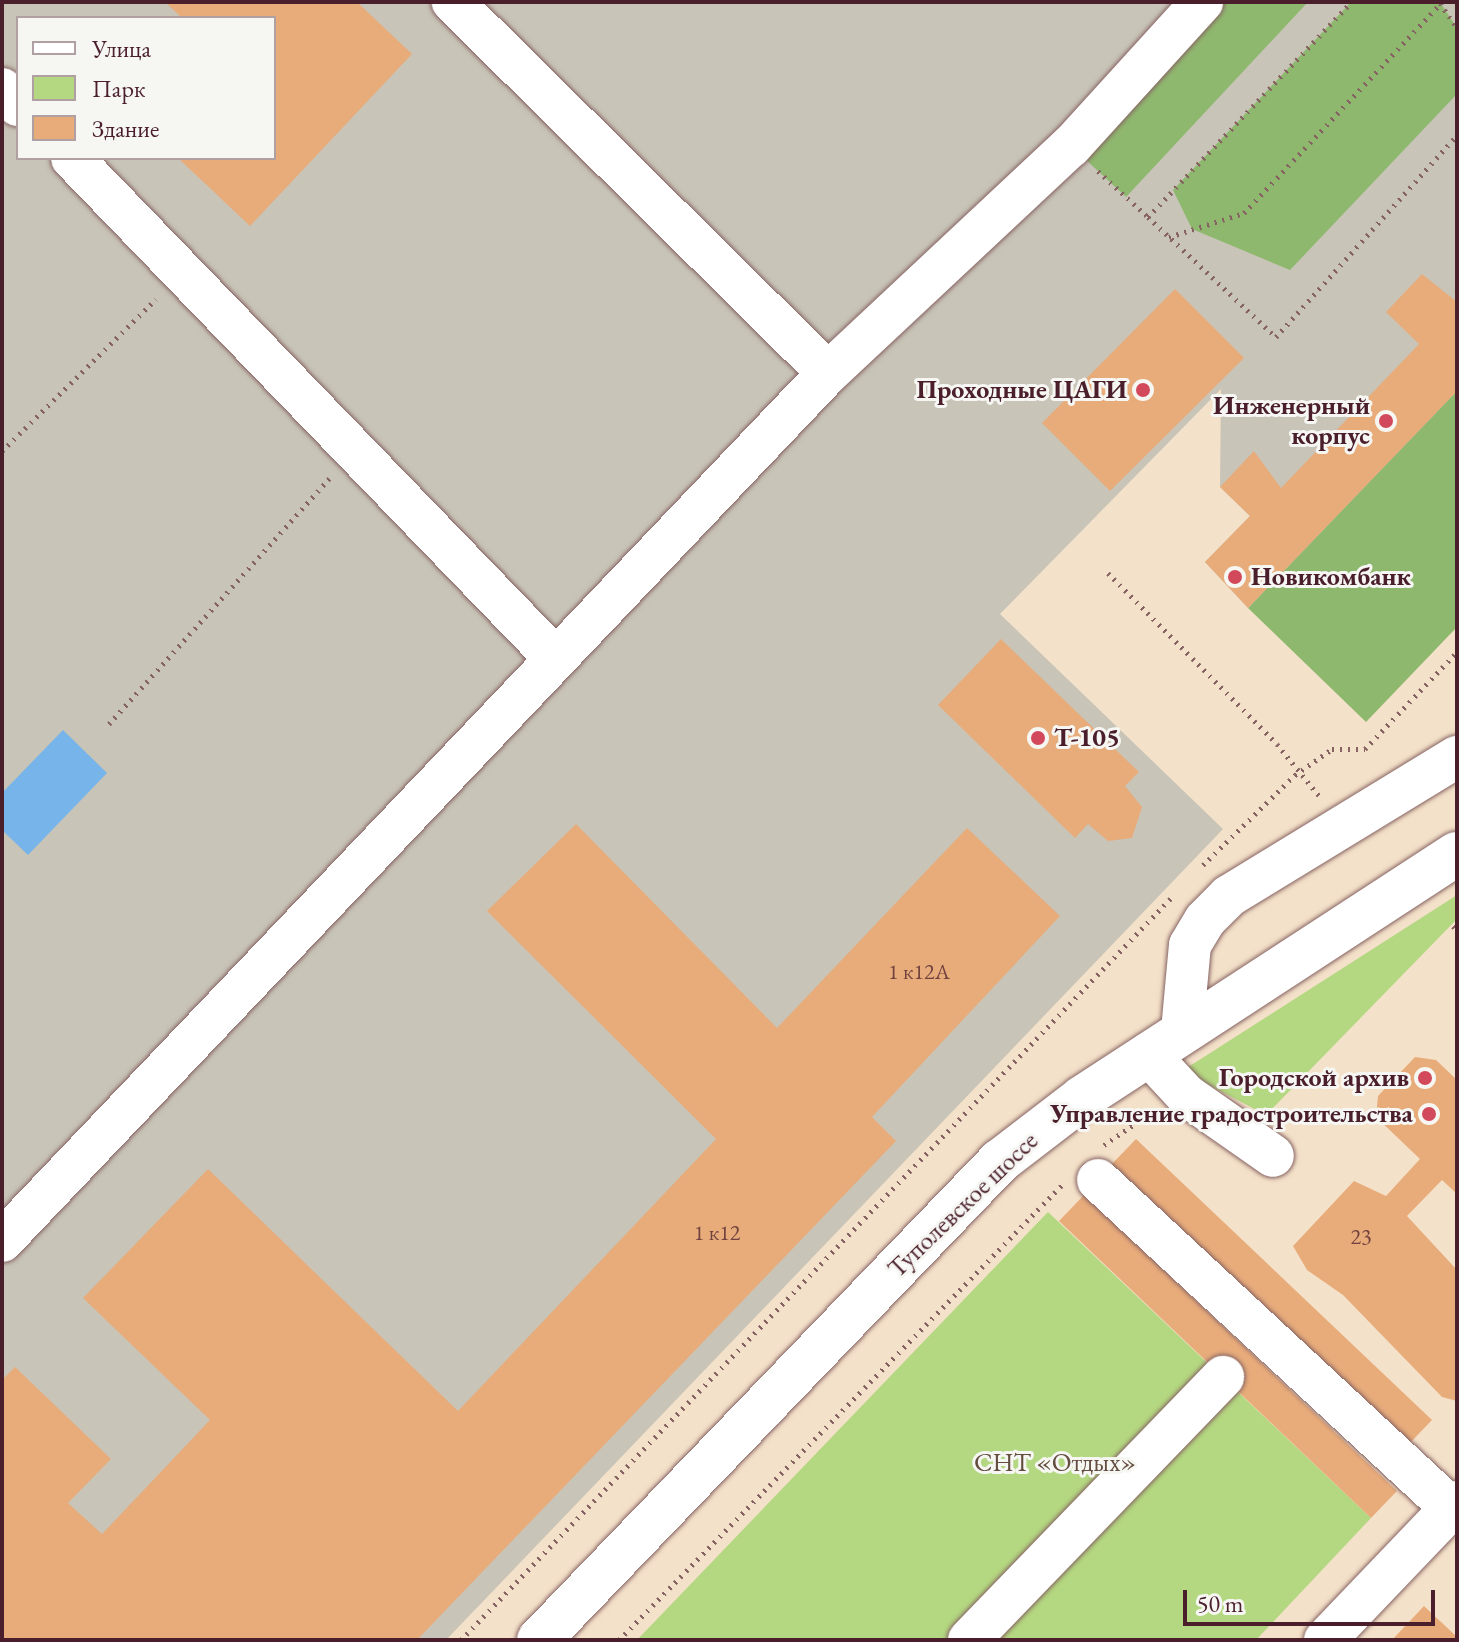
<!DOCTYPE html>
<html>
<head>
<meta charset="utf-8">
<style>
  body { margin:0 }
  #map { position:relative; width:1459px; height:1642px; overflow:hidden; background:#f4e1c9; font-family:"EB Garamond",serif }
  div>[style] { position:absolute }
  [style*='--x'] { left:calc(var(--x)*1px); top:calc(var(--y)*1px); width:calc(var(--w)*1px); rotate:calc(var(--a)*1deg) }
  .industrial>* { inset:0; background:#c8c4b8 }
  .green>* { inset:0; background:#b4d881 }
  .forest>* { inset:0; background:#8fb86f }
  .water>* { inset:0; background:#76b4e9 }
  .building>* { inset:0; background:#e8ac7b }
  .path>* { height:5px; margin-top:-2.5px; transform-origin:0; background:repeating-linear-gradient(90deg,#866362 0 2px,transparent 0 8px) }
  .roads { filter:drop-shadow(0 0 2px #866362) drop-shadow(0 0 2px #866362) }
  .minor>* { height:42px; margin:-21px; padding:0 21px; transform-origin:21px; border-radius:21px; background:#fff }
  .major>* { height:44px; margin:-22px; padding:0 22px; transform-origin:22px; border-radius:22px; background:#fff }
  .dots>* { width:22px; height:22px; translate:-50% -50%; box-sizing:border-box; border:4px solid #f6f6f2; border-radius:50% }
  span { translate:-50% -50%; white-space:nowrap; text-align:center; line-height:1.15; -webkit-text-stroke:6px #f6f6f2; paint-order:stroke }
  .number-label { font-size:22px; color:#72423f }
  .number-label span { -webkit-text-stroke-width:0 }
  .poi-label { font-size:26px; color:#4a1f2b; font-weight:700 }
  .right { translate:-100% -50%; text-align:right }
  .left { translate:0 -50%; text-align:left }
  .street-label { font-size:26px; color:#4a1f2b }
  .park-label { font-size:26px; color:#644d40 }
  .frame { position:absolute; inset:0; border:4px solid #4a1f2b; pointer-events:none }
  .legend { position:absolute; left:16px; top:16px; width:260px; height:144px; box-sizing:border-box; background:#f6f6f2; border:2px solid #b1a0a2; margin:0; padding:10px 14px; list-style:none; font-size:24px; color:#4a1f2b }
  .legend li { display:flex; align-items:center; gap:16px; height:40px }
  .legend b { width:40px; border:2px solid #b1a0a2 }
  .scale { position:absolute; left:1183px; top:1590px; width:252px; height:36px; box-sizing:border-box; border:4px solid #4a1f2b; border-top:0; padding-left:10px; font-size:24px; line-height:28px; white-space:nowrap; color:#4a1f2b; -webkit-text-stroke:6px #f6f6f2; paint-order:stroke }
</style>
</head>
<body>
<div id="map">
  <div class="industrial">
    <i style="clip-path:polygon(evenodd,2px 2px,1457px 2px,1457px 392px,1248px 608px,1205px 562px,1250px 516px,1220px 487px,1221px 389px,1000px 614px,1223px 829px,446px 1640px,2px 1640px,2px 2px,18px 18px,274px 18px,274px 158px,18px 158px,18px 18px)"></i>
  </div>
  <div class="green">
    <i style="clip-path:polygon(1457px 895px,1457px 919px,1266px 1115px,1182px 1071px)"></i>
    <i style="clip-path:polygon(1048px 1212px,1371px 1518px,1256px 1640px,637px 1640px)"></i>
  </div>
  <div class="forest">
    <i style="clip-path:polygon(1202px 2px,1308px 2px,1126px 197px,1071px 146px)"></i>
    <i style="clip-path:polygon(1351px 2px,1440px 2px,1457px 28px,1457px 94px,1290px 270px,1192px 229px,1173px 190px)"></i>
    <i style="clip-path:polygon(1457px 391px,1457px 627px,1366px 722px,1248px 608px)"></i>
  </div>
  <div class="water">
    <i style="clip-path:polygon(63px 730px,107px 773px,28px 855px,2px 830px,2px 793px)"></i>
  </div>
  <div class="building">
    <i style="clip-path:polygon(165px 2px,357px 2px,412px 54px,250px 226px,178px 158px,274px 158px,274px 18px,182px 18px)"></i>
    <i style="clip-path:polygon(1422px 274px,1457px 302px,1457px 391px,1248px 608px,1205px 562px,1250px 516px,1220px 487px,1254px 451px,1281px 488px,1419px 344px,1386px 312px)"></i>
    <i style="clip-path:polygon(1175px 289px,1244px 358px,1110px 491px,1042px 423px)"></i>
    <i style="clip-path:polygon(1001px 639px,1139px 772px,1125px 786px,1142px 807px,1132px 838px,1108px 841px,1088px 824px,1075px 838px,938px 705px)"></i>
    <i style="clip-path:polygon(576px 824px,777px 1028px,967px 828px,1060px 916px,872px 1117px,896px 1141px,417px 1640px,2px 1640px,2px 1380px,15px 1367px,111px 1459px,68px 1503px,102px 1534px,210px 1420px,83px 1298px,208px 1169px,458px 1411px,716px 1139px,487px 911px)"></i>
    <i style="clip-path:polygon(1415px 1057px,1436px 1060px,1457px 1080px,1457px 1194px,1442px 1180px,1407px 1216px,1457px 1270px,1457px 1401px,1442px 1397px,1343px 1295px,1307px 1270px,1293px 1246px,1354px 1181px,1386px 1196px,1420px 1159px,1376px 1117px,1378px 1096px)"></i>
    <i style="clip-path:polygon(1136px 1139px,1432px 1420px,1407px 1446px,1110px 1166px)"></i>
    <i style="clip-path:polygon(1084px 1195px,1397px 1491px,1371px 1518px,1059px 1221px)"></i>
    <i style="clip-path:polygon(1424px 1606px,1457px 1637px,1457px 1640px,1392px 1640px)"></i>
  </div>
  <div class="path">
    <i style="--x:1440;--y:3;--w:30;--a:56"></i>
    <i style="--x:1098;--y:171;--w:68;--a:42.6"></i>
    <i style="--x:1148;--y:217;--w:296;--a:-46.6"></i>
    <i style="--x:1148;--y:217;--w:175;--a:43.2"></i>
    <i style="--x:1276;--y:337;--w:271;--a:-48.1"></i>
    <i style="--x:1169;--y:237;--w:79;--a:-17.7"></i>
    <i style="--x:1244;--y:213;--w:289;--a:-46.8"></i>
    <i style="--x:2;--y:451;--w:216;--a:-44.6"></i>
    <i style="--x:1108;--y:573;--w:240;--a:45.3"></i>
    <i style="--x:1277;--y:744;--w:68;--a:50.9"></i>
    <i style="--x:109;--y:724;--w:331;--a:-48.1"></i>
    <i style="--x:1203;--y:865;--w:129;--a:-44.4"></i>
    <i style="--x:1295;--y:775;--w:45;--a:-35.1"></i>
    <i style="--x:1332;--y:749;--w:33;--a:0"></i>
    <i style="--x:1365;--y:749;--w:134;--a:-46.5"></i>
    <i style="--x:1453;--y:926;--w:6;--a:45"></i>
    <i style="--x:1104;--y:1145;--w:58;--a:-34.5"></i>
    <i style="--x:461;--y:1640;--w:1027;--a:-46.26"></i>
    <i style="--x:619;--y:1640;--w:635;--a:-45.77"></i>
  </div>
  <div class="roads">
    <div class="minor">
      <i style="--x:2;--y:89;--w:23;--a:45"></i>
      <i style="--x:72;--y:158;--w:694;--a:45.99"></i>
      <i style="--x:828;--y:373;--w:333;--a:-43.1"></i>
      <i style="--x:1071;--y:146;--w:195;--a:-47.7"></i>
      <i style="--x:1182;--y:1031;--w:86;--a:-84.7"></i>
      <i style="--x:1190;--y:945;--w:29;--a:-59"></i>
      <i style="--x:1205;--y:920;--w:34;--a:-45"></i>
      <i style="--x:1229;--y:896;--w:267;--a:-31.4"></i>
      <i style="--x:1148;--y:1054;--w:56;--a:47.2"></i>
      <i style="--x:1186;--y:1095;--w:106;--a:35"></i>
      <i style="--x:1098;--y:1180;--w:482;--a:42.9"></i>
      <i style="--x:2;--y:1241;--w:1198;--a:-46.42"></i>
      <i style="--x:828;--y:373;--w:528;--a:-135.31"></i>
      <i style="--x:969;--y:1640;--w:366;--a:-46"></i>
      <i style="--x:1325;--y:1640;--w:191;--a:-46.3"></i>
    </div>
    <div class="major">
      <i style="--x:539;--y:1640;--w:665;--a:-46.1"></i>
      <i style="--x:1000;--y:1161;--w:103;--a:-37.5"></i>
      <i style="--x:1082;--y:1098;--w:447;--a:-33.1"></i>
    </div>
  </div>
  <div class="dots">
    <i style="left:1143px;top:390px;background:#d1495b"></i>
    <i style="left:1386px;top:421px;background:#d1495b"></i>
    <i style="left:1235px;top:577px;background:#d1495b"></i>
    <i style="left:1038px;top:738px;background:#d1495b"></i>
    <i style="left:1425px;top:1078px;background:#d1495b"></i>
    <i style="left:1429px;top:1114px;background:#d1495b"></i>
  </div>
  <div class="number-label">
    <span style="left:919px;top:972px">1 к12А</span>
    <span style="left:717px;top:1233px">1 к12</span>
    <span style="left:1361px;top:1237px">23</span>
  </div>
  <div class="poi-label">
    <span class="right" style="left:1127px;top:390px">Проходные ЦАГИ</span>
    <span class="right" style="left:1370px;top:421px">Инженерный<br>корпус</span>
    <span class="left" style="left:1251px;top:577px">Новикомбанк</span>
    <span class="left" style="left:1054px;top:738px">Т-105</span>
    <span class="right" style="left:1409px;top:1078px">Городской архив</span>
    <span class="right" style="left:1413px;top:1114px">Управление градостроительства</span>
  </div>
  <div class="street-label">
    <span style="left:963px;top:1205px;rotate:-44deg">Туполевское шоссе</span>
  </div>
  <div class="park-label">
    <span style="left:1055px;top:1463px">СНТ «Отдых»</span>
  </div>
  <div class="frame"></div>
  <ul class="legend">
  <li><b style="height:10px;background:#fff"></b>Улица</li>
  <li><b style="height:22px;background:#b4d881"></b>Парк</li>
  <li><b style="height:22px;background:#e8ac7b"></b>Здание</li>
  </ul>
  <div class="scale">50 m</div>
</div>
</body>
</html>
